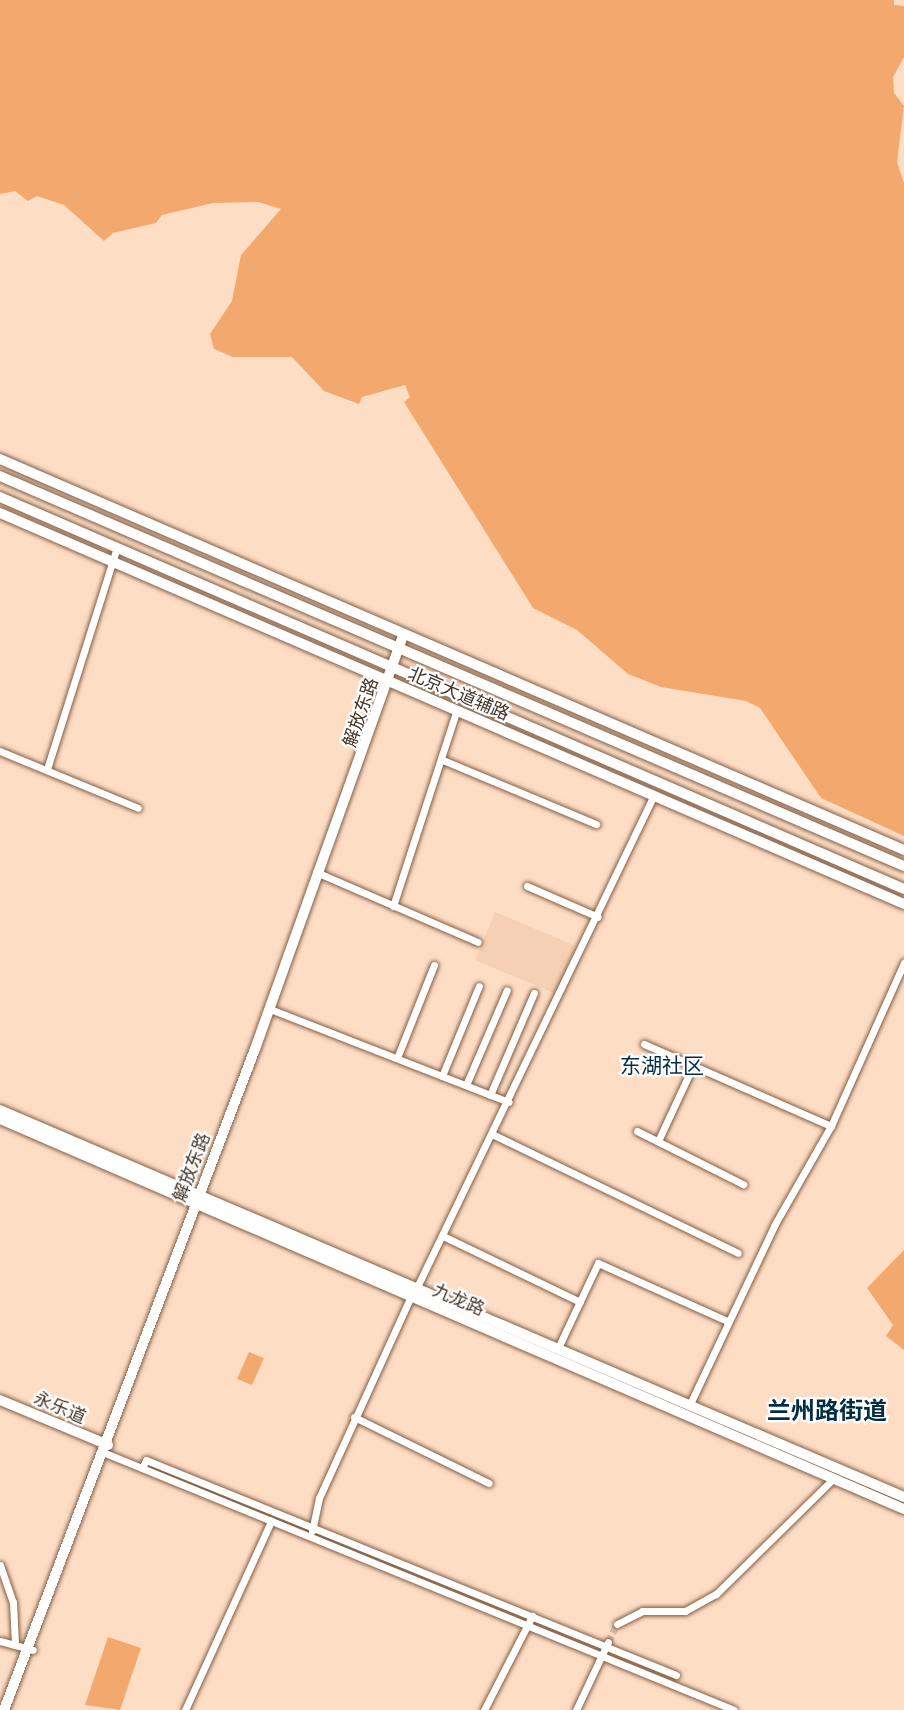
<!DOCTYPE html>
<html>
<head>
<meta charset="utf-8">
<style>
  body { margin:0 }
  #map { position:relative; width:904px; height:1710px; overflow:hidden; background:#feddc5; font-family:"Golos Text","Noto Sans SC",sans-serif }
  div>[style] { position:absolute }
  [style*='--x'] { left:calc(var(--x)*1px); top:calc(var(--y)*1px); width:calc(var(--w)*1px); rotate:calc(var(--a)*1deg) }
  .built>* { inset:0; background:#f5d0b4 }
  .green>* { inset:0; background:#f3a96e }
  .street-tunnel>* { height:7px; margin-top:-3.5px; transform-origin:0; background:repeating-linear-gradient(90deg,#d9bba6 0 7px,transparent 0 10.5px) }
  .roads { filter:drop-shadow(0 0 2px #815e43) drop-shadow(0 0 2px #815e43) }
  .street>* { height:7px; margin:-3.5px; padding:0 3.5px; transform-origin:3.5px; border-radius:3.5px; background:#fff }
  .secondary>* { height:10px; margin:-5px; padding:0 5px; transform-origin:5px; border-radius:5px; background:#fff }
  .primary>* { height:10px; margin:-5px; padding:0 5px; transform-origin:5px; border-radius:5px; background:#fff }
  span { translate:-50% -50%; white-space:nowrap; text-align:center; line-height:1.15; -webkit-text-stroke:4.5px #fff; paint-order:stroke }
  .street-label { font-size:18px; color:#443428 }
  .quarter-label { font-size:21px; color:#032d44 }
  .district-label { font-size:24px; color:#032d44; font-weight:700 }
</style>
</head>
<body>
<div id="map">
  <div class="built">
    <i style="clip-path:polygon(495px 912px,576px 946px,556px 994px,475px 960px)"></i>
  </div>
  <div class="green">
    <i style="clip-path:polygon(0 0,894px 0,894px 5px,904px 6px,904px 57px,893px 77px,894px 93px,904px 106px,897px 162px,904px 183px,904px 836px,821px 798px,760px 708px,746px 701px,661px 687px,628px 674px,577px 630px,533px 608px,404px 402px,410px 397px,405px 385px,362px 397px,359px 404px,324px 391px,292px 357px,233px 357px,214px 349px,210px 334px,232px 301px,241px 255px,281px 209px,258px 202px,213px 203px,162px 215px,156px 223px,113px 233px,104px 241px,64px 205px,37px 196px,28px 201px,15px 191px,0 194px)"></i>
    <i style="clip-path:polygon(904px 1250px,904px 1350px,886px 1336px,893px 1325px,867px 1288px)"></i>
    <i style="clip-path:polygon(249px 1352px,264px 1358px,252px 1385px,237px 1379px)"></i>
    <i style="clip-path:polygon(108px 1637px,141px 1648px,120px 1710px,85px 1705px)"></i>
  </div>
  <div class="street-tunnel">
    <i style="--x:608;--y:1642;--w:20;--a:-63"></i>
  </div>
  <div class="roads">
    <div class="street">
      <i style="--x:0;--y:751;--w:149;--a:22.4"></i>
      <i style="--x:443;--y:760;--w:166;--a:22.7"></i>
      <i style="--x:47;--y:769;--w:233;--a:-72.5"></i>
      <i style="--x:316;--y:872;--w:176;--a:23.4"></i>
      <i style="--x:527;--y:886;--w:77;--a:23.6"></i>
      <i style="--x:393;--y:906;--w:207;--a:-72"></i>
      <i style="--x:270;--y:1009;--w:256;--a:21.3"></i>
      <i style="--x:644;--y:1044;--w:204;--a:23.7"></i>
      <i style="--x:397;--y:1058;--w:100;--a:-68.3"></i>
      <i style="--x:442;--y:1076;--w:97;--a:-67.7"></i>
      <i style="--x:466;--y:1085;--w:103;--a:-66.7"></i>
      <i style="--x:490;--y:1095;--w:111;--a:-66.7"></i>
      <i style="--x:637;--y:1131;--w:119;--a:26.6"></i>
      <i style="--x:492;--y:1134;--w:273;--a:25.8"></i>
      <i style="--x:658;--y:1141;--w:83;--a:-65"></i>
      <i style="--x:443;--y:1236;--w:152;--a:25.7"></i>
      <i style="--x:417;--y:1287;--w:546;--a:-64.28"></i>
      <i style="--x:558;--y:1348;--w:94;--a:-64.8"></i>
      <i style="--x:598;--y:1263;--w:141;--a:24.2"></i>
      <i style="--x:690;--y:1404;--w:199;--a:-64.7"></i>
      <i style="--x:775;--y:1224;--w:113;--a:-60.3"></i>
      <i style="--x:831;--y:1126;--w:179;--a:-65.9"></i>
      <i style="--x:354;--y:1417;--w:150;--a:26.1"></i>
      <i style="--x:105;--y:1453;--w:679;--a:22.22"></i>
      <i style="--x:142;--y:1468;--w:9;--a:-63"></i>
      <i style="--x:146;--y:1460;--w:572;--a:22.08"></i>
      <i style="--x:312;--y:1531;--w:34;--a:-78"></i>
      <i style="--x:319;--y:1498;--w:222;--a:-65.5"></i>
      <i style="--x:0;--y:1565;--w:39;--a:71"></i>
      <i style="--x:13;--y:1602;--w:43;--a:87.3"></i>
      <i style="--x:617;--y:1624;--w:28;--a:-27"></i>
      <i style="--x:642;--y:1611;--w:43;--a:0"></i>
      <i style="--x:685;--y:1611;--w:35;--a:-29"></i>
      <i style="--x:716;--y:1594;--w:164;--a:-44.5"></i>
      <i style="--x:0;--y:1641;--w:34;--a:15"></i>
      <i style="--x:185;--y:1710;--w:208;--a:-65.5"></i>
      <i style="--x:484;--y:1710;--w:106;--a:-62.9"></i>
      <i style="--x:576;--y:1710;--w:75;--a:-64.8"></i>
    </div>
    <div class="secondary">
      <i style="--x:0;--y:459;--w:985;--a:23.39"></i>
      <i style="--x:0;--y:513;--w:985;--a:23.39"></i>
      <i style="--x:0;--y:1110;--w:983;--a:23.18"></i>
      <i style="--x:0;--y:1119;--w:985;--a:23.34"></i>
      <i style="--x:0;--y:1400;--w:117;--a:22.6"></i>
      <i style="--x:4;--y:1710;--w:707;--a:-69.21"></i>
      <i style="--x:255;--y:1049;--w:441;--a:-70.3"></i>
    </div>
    <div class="primary">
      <i style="--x:0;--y:476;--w:985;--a:23.34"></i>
      <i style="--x:0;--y:497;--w:985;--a:23.44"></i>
    </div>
  </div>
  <div class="street-label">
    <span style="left:459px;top:693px;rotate:23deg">北京大道辅路</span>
    <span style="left:360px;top:712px;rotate:-71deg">解放东路</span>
    <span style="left:191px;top:1167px;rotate:-69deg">解放东路</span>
    <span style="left:459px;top:1299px;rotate:23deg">九龙路</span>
    <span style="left:60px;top:1407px;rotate:23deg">永乐道</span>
  </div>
  <div class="quarter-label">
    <span style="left:662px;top:1065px">东湖社区</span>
  </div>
  <div class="district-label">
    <span style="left:827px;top:1410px">兰州路街道</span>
  </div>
</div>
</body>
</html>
